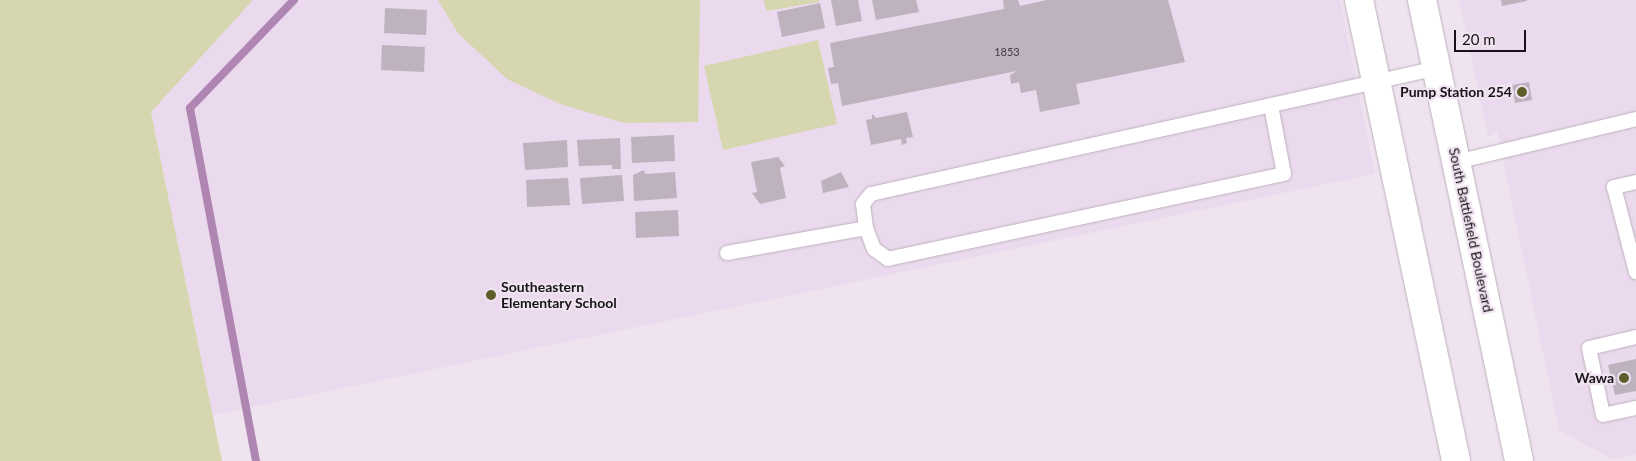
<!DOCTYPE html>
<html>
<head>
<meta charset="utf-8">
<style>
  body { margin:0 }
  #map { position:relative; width:1636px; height:461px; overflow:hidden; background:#f0e3f0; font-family:Lato,sans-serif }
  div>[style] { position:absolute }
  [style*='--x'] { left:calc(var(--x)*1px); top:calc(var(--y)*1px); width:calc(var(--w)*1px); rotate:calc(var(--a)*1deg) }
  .built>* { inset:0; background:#ebd9ed }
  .green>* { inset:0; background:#d6d6b0 }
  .stream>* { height:8px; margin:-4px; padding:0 4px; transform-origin:4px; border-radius:4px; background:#af86b1 }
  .building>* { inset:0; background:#beb2bf }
  .roads { filter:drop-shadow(0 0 1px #bdb1bd) drop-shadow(0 0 1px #bdb1bd) }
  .lane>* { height:14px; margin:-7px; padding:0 7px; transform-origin:7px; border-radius:7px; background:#fff }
  .highway>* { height:28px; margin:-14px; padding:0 14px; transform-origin:14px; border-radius:14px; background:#fff }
  .dots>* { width:14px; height:14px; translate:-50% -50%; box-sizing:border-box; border:2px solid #f0e3f0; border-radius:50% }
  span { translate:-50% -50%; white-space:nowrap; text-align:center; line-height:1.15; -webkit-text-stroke:4.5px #f0e3f0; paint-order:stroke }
  .number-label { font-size:11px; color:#413b42 }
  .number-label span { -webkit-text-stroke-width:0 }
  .poi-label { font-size:14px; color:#171318; font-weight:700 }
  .right { translate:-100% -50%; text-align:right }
  .left { translate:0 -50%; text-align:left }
  .street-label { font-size:14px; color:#171318 }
  .scale { position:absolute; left:1454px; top:30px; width:72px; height:22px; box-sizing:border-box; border:2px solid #171318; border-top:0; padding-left:6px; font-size:15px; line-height:18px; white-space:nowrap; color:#171318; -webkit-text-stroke:4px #f0e3f0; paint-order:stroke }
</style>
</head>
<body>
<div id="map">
  <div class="built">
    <i style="clip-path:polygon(253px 0,1340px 0,1375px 174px,213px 415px,151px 112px)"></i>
    <i style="clip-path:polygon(1459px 0,1636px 0,1636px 454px,1612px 459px,1559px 430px,1497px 131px,1488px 136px)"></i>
  </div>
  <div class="green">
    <i style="clip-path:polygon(0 0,253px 0,151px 112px,222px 461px,0 461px)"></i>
    <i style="clip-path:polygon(438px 0,700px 0,698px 122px,624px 123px,560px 104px,507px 79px,458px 33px)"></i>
    <i style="clip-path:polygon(764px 0,819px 0,819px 2px,766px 11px)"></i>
    <i style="clip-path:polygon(818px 40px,837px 124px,723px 150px,704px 66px)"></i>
  </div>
  <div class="stream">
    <i style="--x:256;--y:461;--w:359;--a:-100.6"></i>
    <i style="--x:190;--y:108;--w:150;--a:-46.1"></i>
  </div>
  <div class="building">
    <i style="clip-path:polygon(831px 0,858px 0,862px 21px,836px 26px)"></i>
    <i style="clip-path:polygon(872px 0,916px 0,919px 12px,876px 20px)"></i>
    <i style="clip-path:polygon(1003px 0,1018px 0,1020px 6px,1047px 0,1168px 0,1185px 62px,1076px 84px,1080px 104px,1040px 112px,1036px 90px,1021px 93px,1019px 82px,1011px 84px,1010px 75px,1017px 71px,842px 106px,838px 83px,831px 84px,828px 68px,834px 67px,830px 43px,1004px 9px)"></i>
    <i style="clip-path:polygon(1501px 0,1527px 0,1527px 1px,1502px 6px)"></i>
    <i style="clip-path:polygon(820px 3px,825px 28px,782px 37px,777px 12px)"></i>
    <i style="clip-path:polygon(385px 8px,427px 10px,426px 35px,384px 33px)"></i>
    <i style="clip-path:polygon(382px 45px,425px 47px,424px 72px,381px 70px)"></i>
    <i style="clip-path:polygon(1529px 82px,1532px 100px,1515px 103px,1512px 85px)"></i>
    <i style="clip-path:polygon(907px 112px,913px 137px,906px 138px,907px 143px,902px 145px,901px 139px,871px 145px,866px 120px,872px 119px,872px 114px,876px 118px)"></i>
    <i style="clip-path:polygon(674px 135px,675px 161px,632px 163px,631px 137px)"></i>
    <i style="clip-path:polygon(620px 138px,621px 169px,612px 169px,612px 165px,579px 166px,577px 140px)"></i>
    <i style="clip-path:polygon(567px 140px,568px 167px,525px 170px,523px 143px)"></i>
    <i style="clip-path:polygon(778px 157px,785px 166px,780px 168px,786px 198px,760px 204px,752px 193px,757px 192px,751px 162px)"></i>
    <i style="clip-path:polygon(644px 170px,645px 174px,675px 172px,677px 198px,634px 201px,633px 175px)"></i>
    <i style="clip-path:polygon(841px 172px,849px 187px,823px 193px,821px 181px)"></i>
    <i style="clip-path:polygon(622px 175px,624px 201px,582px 204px,580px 178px)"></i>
    <i style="clip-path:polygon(568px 178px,570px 205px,527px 207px,526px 180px)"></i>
    <i style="clip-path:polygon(678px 210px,679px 236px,636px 238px,635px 212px)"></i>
    <i style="clip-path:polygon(1636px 359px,1636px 391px,1615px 395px,1608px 365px)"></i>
  </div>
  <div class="roads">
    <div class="lane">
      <i style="--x:1271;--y:106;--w:69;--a:79.2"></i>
      <i style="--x:1284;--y:174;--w:405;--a:167.9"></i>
      <i style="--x:888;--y:259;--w:17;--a:-144"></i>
      <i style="--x:874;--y:249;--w:22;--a:-111"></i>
      <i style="--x:866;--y:228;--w:24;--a:-97"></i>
      <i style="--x:863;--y:204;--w:13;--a:-51"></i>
      <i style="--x:871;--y:194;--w:581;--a:-12.53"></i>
      <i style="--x:1456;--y:162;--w:185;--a:-13.4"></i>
      <i style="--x:1636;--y:182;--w:23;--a:167"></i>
      <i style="--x:1614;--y:187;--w:88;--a:75.5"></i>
      <i style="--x:727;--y:253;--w:141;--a:-10.2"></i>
      <i style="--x:1636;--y:337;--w:48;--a:166.8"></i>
      <i style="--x:1589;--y:348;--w:68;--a:78.2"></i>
      <i style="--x:1603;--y:415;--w:34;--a:-12"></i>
    </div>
    <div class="highway">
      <i style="--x:1359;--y:0;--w:471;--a:78.1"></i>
      <i style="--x:1422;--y:0;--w:471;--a:78.1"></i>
    </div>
  </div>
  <div class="dots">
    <i style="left:1522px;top:92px;background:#5f5d2a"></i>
    <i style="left:491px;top:295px;background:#5f5d2a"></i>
    <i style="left:1624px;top:378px;background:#5f5d2a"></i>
  </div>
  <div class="number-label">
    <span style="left:1007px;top:52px">1853</span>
  </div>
  <div class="poi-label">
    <span class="right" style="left:1512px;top:92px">Pump Station 254</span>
    <span class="left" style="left:501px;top:295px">Southeastern<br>Elementary School</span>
    <span class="right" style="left:1614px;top:378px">Wawa</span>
  </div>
  <div class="street-label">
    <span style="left:1471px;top:230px;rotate:78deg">South Battlefield Boulevard</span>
  </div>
  <div class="scale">20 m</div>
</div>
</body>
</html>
